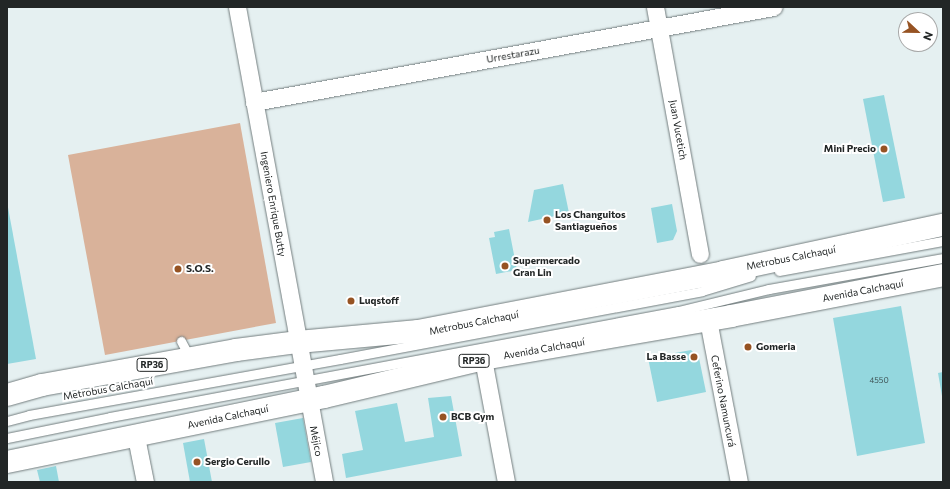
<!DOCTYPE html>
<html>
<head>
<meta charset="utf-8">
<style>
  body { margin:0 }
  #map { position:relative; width:950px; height:489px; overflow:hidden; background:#e5f0f1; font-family:Commissioner,sans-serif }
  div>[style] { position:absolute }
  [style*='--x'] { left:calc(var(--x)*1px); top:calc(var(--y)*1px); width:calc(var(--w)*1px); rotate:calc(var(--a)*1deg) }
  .green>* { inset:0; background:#d9b29a }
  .building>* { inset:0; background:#94d7de }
  .roads { filter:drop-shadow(0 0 1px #737d7e) drop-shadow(0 0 1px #737d7e) }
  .lane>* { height:9px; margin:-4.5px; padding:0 4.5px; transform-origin:4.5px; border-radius:4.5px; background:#fff }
  .street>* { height:17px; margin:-8.5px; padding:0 8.5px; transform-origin:8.5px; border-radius:8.5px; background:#fff }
  .primary>* { height:22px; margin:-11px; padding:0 11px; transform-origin:11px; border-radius:11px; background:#fff }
  .dots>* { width:11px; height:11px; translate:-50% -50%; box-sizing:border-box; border:2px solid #fff; border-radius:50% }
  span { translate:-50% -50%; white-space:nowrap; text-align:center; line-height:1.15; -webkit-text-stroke:4px #fff; paint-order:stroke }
  .number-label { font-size:8px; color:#3e5254 }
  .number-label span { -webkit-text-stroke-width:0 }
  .shield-label span { padding:1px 3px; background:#fff; border:1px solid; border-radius:3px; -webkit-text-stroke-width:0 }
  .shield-label { font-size:9px; color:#222626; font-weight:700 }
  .street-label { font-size:10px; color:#222626 }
  .poi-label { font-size:10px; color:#222626; font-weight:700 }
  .right { translate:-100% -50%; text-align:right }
  .left { translate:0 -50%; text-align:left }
  .frame { position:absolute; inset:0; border:8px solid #222626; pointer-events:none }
  .north { position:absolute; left:898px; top:12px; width:40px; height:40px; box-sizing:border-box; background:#fff; border:1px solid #a7a8a8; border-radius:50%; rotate:112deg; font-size:11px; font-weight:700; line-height:16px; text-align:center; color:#222626 }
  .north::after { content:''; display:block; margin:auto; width:14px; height:18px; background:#965323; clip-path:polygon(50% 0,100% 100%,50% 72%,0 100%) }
</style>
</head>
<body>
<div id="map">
  <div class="green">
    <i style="clip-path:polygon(240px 123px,276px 323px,105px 355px,68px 155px)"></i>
  </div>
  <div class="building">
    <i style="clip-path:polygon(884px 95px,905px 198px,883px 202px,863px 99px)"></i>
    <i style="clip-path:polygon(563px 184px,569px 213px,528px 222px,534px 190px)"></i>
    <i style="clip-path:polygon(7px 202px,36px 359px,7px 364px)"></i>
    <i style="clip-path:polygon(672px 204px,677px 231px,673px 240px,657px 243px,651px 208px)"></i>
    <i style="clip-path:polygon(509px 229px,517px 270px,496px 274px,489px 238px,495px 237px,494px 232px)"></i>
    <i style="clip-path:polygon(901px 306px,925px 443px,857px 456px,833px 318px)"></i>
    <i style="clip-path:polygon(691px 350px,699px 358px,706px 392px,657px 402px,648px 358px)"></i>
    <i style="clip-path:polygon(943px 372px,943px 396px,942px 396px,938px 373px)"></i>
    <i style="clip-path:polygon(451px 396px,462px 456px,346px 478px,342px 454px,363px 450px,355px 411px,397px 403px,405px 442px,434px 437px,428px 398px)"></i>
    <i style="clip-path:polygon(303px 418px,311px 462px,283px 467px,275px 423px)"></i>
    <i style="clip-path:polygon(204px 439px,212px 482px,190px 482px,183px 443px)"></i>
    <i style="clip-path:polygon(56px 466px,59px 482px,40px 482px,37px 470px)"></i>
  </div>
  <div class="roads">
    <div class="lane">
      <i style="--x:779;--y:271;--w:167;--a:-10.4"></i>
      <i style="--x:181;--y:341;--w:19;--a:62"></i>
      <i style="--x:7;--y:421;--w:23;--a:-15"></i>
      <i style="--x:29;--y:415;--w:316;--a:-10.2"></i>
      <i style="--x:340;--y:359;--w:368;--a:-10.6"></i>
      <i style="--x:702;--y:291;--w:51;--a:-17"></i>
      <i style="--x:7;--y:438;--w:105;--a:-11.5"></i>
      <i style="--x:110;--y:417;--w:578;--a:-10.57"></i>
      <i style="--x:678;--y:311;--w:94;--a:-13.6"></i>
      <i style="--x:769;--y:289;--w:177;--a:-10.1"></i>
    </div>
    <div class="street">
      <i style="--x:237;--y:7;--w:483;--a:79.6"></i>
      <i style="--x:655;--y:7;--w:251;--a:79.7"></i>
      <i style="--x:254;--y:102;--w:528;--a:-10.37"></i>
      <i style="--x:708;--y:320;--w:165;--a:79.2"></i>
      <i style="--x:483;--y:359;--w:125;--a:79.4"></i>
      <i style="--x:136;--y:437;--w:46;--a:78.7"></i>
    </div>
    <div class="primary">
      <i style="--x:7;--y:395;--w:36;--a:-16"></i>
      <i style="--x:42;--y:385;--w:197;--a:-10.2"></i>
      <i style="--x:236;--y:350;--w:63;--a:-7.4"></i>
      <i style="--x:298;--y:342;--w:121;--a:-5.2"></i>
      <i style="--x:418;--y:331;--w:311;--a:-10.9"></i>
      <i style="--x:723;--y:272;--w:225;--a:-12.1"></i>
      <i style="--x:7;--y:462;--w:324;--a:-11.6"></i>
      <i style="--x:324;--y:397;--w:163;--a:-13.4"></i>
      <i style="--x:483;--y:359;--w:252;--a:-9.8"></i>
      <i style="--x:731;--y:316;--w:216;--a:-10.9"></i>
    </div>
  </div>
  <div class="dots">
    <i style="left:884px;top:149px;background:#965323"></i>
    <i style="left:547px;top:220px;background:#965323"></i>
    <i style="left:505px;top:266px;background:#965323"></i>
    <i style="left:178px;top:269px;background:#965323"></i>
    <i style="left:351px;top:301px;background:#965323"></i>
    <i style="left:748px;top:347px;background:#965323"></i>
    <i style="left:694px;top:357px;background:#965323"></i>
    <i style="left:443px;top:417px;background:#965323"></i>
    <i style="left:197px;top:462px;background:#965323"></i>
  </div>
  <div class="number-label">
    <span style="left:879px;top:381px">4550</span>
  </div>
  <div class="shield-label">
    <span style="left:474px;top:361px">RP36</span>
    <span style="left:152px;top:365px">RP36</span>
  </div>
  <div class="street-label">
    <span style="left:513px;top:55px;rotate:-10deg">Urrestarazu</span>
    <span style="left:678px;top:130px;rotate:80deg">Juan Vucetich</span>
    <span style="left:273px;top:204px;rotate:80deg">Ingeniero Enrique Butty</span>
    <span style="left:791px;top:258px;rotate:-11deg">Metrobus Calchaquí</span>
    <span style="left:863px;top:291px;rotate:-11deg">Avenida Calchaquí</span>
    <span style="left:474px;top:323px;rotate:-11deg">Metrobus Calchaquí</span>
    <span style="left:544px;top:349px;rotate:-10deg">Avenida Calchaquí</span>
    <span style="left:108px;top:389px;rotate:-10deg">Metrobus Calchaquí</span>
    <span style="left:723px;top:401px;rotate:79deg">Ceferino Namuncurá</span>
    <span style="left:228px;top:417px;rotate:-12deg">Avenida Calchaquí</span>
    <span style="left:316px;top:441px;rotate:79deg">Méjico</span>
  </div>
  <div class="poi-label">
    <span class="right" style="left:876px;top:149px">Mini Precio</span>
    <span class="left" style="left:555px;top:220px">Los Changuitos<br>Santiagueños</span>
    <span class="left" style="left:513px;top:266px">Supermercado<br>Gran Lin</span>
    <span class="left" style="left:186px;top:269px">S.O.S.</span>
    <span class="left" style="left:359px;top:301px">Luqstoff</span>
    <span class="left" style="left:756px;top:347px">Gomeria</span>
    <span class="right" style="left:686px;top:357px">La Basse</span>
    <span class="left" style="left:451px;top:417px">BCB Gym</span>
    <span class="left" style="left:205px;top:462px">Sergio Cerullo</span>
  </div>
  <div class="frame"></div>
  <div class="north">N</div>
</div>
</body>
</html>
